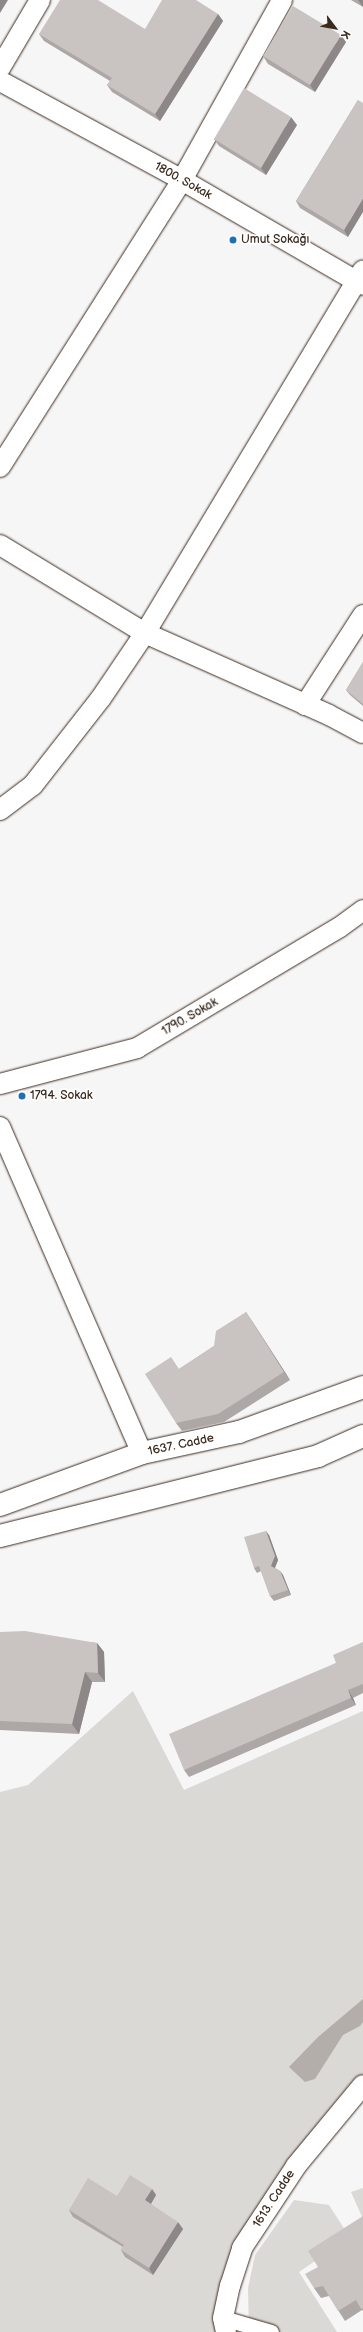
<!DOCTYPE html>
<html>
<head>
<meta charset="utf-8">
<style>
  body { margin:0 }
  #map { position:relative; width:363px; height:2332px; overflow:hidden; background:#f7f6f6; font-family:"Balsamiq Sans",sans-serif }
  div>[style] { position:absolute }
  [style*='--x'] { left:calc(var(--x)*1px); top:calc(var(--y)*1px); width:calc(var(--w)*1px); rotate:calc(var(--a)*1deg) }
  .green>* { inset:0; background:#dbd9d6 }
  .water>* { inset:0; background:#b4aeaa }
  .roads { filter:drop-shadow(0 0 1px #3b2a1e) drop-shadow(0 0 1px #3b2a1e) }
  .pedestrian>* { height:15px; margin:-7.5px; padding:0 7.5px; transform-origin:7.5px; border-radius:7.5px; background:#fff }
  .minor>* { height:20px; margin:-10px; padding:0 10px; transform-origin:10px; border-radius:10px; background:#fff }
  .tertiary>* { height:22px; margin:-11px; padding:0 11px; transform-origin:11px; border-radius:11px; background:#fff }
  .wall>* { inset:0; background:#ada8a6 }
  .shaded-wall>* { inset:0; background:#8d8887 }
  .building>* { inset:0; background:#c9c3c1 }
  .dots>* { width:11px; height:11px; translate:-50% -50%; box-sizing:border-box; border:2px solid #fff; border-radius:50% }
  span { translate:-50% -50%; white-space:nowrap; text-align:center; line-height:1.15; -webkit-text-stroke:3.5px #fff; paint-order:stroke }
  .street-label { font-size:12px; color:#3b2a1e }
  .poi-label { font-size:12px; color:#3b2a1e }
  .left { translate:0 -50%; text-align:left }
  .north { position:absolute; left:315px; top:8px; width:40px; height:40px; -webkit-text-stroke:3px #fff; paint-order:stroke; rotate:122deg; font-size:11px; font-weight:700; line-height:16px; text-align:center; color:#3b2a1e }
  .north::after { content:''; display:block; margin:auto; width:14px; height:18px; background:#3b2a1e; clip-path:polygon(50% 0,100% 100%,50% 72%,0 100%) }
</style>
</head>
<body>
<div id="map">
  <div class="green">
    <i style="clip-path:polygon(133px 1691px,184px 1790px,363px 1711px,363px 2084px,242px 2248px,226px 2332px,0 2332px,0 1792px,28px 1785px)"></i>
    <i style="clip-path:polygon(363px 2188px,363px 2219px,351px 2192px)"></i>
    <i style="clip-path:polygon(294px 2200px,329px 2205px,345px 2230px,315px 2261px,299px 2272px,337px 2332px,249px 2332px,248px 2288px,255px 2255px)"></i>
  </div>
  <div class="water">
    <i style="clip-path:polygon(363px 1999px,363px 2022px,360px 2026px,343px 2035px,315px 2079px,305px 2082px,289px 2067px,318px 2037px)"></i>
  </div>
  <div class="roads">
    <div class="pedestrian">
      <i style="--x:223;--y:2318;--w:50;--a:16.3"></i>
    </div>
    <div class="minor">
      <i style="--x:0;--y:68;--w:79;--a:-59.5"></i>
      <i style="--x:0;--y:81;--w:207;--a:28.5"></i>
      <i style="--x:182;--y:180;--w:209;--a:30.1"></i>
      <i style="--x:0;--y:467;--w:340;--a:-57.6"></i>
      <i style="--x:182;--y:180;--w:206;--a:-60.9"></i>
      <i style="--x:0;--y:545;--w:170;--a:31.3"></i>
      <i style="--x:145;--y:633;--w:201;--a:24"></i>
      <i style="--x:329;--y:715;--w:38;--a:28"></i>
      <i style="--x:305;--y:705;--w:107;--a:-57.2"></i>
      <i style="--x:0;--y:810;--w:41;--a:-37.1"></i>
      <i style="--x:33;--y:785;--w:110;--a:-52"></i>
      <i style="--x:101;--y:698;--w:78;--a:-55.9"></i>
      <i style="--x:145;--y:633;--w:423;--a:-59"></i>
      <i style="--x:0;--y:1084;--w:142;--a:-14.7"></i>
      <i style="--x:137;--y:1048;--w:236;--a:-30.8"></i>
      <i style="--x:340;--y:927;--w:29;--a:-36"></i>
      <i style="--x:0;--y:1127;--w:356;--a:66.5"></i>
      <i style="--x:226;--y:2332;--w:14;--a:-102"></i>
      <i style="--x:223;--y:2318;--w:33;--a:-78"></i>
      <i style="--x:230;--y:2286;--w:40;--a:-72"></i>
      <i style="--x:242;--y:2248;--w:98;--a:-56.6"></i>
      <i style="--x:296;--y:2166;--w:105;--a:-50.4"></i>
    </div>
    <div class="tertiary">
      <i style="--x:0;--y:1505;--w:151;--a:-20.1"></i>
      <i style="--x:142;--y:1453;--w:99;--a:-12.2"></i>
      <i style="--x:239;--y:1432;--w:132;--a:-19.9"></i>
      <i style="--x:0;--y:1536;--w:328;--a:-14.1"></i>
      <i style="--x:318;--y:1456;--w:49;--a:-24"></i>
    </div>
  </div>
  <div class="wall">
    <i style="clip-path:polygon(351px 0,363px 0,363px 7px)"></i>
    <i style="clip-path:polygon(218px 14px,223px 21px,160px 121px,112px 92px,107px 85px,110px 81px,44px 41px,39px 34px,145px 29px)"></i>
    <i style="clip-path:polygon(346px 42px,315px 92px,268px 64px,263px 56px)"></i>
    <i style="clip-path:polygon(358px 100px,348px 237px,300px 208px,296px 201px)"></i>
    <i style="clip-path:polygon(297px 125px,266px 175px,219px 146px,214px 139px)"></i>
    <i style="clip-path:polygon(363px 662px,363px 706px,350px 695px,346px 690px)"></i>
    <i style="clip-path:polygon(246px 1312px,290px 1380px,224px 1422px,182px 1431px,176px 1423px,179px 1369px,214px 1346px)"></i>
    <i style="clip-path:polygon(269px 1535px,278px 1560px,275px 1568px,280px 1571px,283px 1575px,291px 1595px,274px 1601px,270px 1596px,261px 1571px,257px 1573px,254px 1568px)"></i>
    <i style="clip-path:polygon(0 1632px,97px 1643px,104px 1652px,105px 1682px,92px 1682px,79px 1734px,0 1730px)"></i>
    <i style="clip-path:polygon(363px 1642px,363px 1693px,353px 1698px,356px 1705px,189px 1777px,184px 1770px,336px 1663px)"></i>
    <i style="clip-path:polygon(152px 2189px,156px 2195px,151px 2204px,183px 2229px,153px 2275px,125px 2257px,121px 2250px,123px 2247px,73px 2217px,69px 2210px,117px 2196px)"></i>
    <i style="clip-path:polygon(363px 2216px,363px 2311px,362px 2310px,345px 2321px,329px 2296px,321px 2298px,314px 2288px,318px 2267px)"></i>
  </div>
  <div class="shaded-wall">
    <i style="clip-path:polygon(0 0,8px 0,0 13px)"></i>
    <i style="clip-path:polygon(358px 0,363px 0,363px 7px)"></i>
    <i style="clip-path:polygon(218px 14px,223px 21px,160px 121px,155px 114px)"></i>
    <i style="clip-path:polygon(341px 35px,346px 42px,315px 92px,310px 85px)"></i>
    <i style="clip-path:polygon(291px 117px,297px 125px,266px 175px,261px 168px)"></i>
    <i style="clip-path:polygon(363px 198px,363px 212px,348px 237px,344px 230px)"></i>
    <i style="clip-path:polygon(246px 1312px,252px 1321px,290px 1380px,284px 1372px)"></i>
    <i style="clip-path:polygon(266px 1531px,269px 1535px,278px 1560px,274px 1570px,271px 1566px)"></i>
    <i style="clip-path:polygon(280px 1571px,283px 1575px,291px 1595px,288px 1590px)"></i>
    <i style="clip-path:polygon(97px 1643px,104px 1652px,105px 1682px,98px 1673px)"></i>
    <i style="clip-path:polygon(85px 1672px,92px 1682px,79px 1734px,72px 1724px)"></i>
    <i style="clip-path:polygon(348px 1690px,353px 1698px,356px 1705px,351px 1698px)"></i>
    <i style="clip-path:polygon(152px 2189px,156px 2195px,149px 2207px,145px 2200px)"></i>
    <i style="clip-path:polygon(178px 2222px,183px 2229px,153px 2275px,149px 2268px)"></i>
  </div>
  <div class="building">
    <i style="clip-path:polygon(60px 0,98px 0,145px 29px,162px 0,196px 0,218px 14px,155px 114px,107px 85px,112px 78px,39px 34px)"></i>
    <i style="clip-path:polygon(293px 6px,341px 35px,310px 85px,263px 56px)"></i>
    <i style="clip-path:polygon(244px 88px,291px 117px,261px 168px,214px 139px)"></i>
    <i style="clip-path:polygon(358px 100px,363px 103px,363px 198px,344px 230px,296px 201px)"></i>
    <i style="clip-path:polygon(363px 662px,363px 704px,346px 690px)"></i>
    <i style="clip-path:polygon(246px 1312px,284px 1372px,218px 1414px,176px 1423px,145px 1374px,171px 1357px,179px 1369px,214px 1346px,216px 1331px)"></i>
    <i style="clip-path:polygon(266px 1531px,275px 1556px,271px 1566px,280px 1571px,288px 1590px,270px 1596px,259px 1566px,254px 1568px,244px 1537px)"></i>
    <i style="clip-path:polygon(25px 1631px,97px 1643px,98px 1673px,85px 1672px,72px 1724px,0 1721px,0 1632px)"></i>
    <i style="clip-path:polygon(363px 1642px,363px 1684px,348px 1690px,351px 1698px,184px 1770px,169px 1734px,336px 1663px,333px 1655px)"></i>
    <i style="clip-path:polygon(130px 2175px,152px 2189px,145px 2200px,178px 2222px,149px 2268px,121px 2250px,124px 2245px,69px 2210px,88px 2178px,117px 2196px)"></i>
    <i style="clip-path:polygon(363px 2216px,363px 2308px,361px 2309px,356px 2300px,338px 2311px,323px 2286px,314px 2288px,305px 2274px,318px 2267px,308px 2251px)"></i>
  </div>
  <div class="dots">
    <i style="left:233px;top:240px;background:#1f6fb2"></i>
    <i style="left:22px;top:1096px;background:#1f6fb2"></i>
  </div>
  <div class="street-label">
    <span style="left:183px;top:181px;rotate:29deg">1800. Sokak</span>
    <span style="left:190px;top:1017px;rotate:-30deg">1790. Sokak</span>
    <span style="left:181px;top:1445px;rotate:-12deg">1637. Cadde</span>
    <span style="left:274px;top:2199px;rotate:-57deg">1613. Cadde</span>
  </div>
  <div class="poi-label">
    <span class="left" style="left:241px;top:240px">Umut Sokağı</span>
    <span class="left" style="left:30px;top:1096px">1794. Sokak</span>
  </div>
  <div class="north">K</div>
</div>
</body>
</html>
